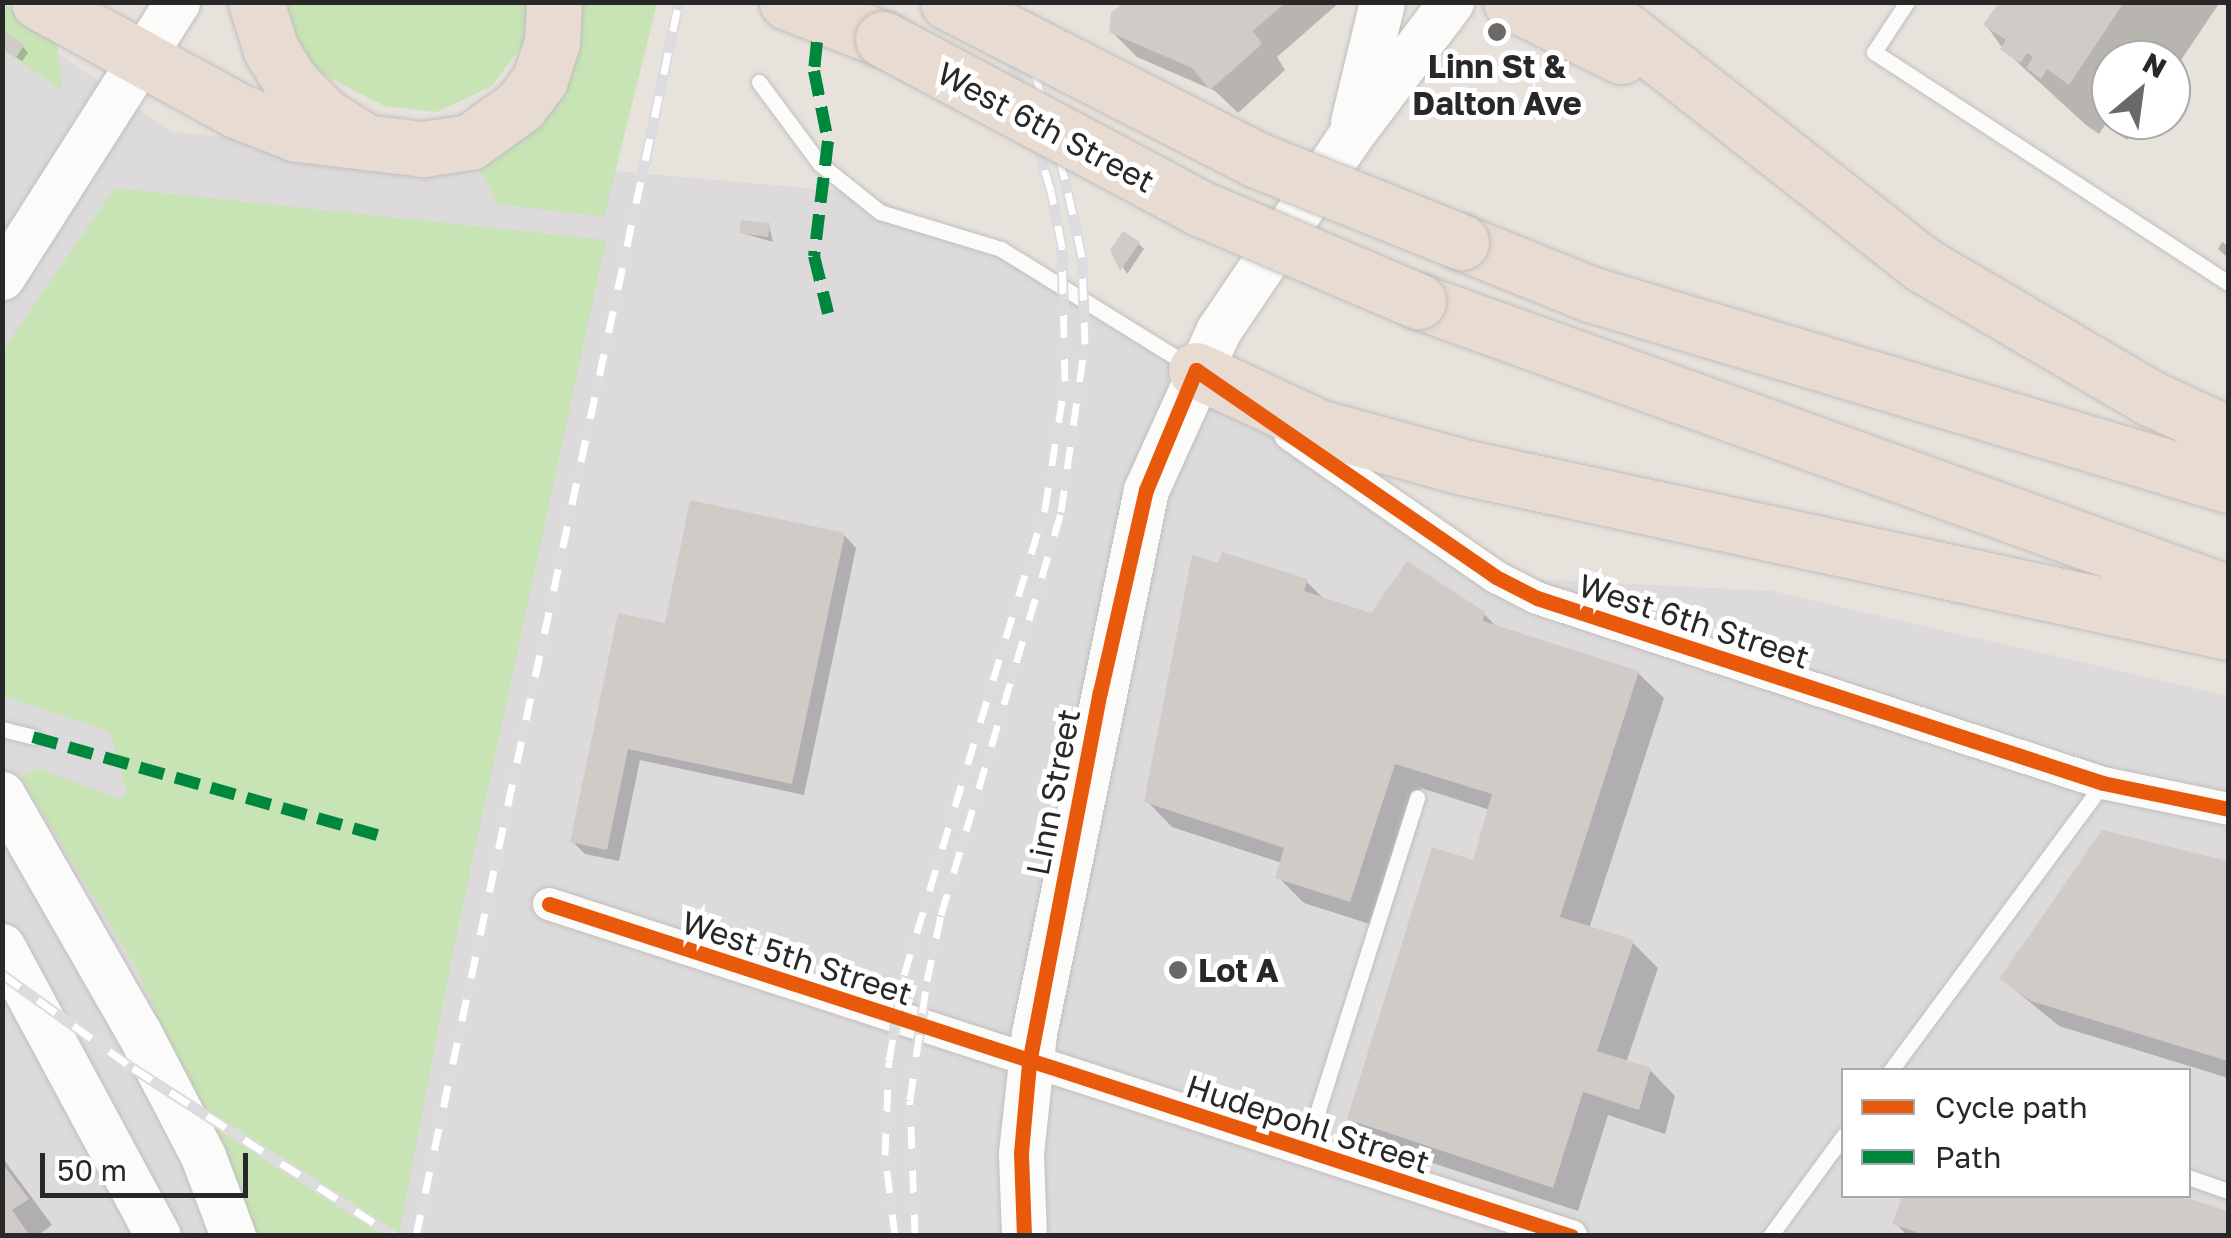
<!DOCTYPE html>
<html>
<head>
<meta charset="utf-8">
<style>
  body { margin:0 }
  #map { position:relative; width:2231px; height:1238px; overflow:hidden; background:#e7e2dc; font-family:"Golos Text",sans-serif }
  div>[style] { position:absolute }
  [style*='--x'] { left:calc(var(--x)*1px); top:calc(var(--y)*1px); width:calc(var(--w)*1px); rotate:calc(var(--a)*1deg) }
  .industrial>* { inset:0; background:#dddadc }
  .green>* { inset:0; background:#c8e3b4 }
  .shadow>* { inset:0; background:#0003 }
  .building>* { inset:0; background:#cfccc8 }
  .roads { filter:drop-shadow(0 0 2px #c0bebe) drop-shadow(0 0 2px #c0bebe) }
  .lane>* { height:15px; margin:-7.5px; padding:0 7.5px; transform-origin:7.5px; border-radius:7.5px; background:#fbfbfa }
  .street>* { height:32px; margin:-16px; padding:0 16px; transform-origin:16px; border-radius:16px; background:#fbfbfa }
  .secondary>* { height:45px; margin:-22.5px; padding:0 22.5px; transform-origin:22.5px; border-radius:22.5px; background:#fbfbfa }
  .highway>* { height:55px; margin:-27.5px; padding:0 27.5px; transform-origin:27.5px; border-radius:27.5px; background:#e8dbd2 }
  .rail>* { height:11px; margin-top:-5.5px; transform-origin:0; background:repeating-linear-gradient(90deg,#fff 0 22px,#dcdcde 0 44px); box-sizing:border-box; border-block:2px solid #dcdcde }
  .bridges { filter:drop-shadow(0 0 2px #bfbdbb) drop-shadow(0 0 2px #bfbdbb) }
  .highway-bridge>* { height:55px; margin:-27.5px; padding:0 27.5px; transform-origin:27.5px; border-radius:27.5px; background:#e8dbd2 }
  .quiet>* { height:12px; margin-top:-6px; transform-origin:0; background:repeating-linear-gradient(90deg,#00873e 0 25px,transparent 0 37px) }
  .cycleway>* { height:15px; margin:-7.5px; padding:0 7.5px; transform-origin:7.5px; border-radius:7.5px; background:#e8590c }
  .dots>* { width:28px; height:28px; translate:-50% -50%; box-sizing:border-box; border:5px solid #fff; border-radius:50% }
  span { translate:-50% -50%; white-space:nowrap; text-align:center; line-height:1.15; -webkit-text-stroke:10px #fff; paint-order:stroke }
  .poi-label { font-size:32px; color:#282828; font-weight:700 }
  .left { translate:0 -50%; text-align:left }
  .street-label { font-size:32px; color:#282828 }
  .frame { position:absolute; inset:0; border:5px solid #282828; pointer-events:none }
  .legend { position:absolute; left:1841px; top:1068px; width:350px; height:130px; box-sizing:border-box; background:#fff; border:2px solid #a9a9a9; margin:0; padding:12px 18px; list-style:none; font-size:30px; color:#282828 }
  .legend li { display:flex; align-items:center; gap:20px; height:50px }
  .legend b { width:50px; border:2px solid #a9a9a9 }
  .north { position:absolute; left:2091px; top:40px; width:100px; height:100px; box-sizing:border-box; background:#fff; border:2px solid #a9a9a9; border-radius:50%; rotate:29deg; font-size:28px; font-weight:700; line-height:40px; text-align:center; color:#282828 }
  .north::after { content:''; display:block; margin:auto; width:35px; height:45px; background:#6b6967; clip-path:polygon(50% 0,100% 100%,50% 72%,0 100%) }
  .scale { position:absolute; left:40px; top:1153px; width:208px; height:45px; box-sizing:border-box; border:5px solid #282828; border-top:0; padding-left:12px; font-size:30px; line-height:35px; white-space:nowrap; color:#282828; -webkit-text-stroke:8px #fff; paint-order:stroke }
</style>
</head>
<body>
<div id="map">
  <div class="industrial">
    <i style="clip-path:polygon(evenodd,2px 15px,172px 132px,864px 193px,994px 249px,1068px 299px,1196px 370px,1496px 577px,1772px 591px,2228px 696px,2228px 1235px,3px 1235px,2px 15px,1844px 1070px,2188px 1070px,2188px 1196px,1844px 1196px,1844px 1070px)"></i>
  </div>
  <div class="green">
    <i style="clip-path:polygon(2px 3px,56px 34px,62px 90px,3px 50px)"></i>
    <i style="clip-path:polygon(286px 3px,527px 3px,527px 39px,492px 86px,437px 112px,384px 106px,315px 70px,285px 17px)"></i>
    <i style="clip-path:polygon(570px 3px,657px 3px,604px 217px,498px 204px,472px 156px)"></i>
    <i style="clip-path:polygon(115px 188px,606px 240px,453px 951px,399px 1235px,255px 1235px,136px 967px,21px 777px,38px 768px,119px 799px,127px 794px,110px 732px,3px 696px,3px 350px)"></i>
  </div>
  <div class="shadow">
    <i style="clip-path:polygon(1128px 2px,1340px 2px,1277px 57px,1285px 70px,1238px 113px,1215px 91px,1137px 57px,1111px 31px)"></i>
    <i style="clip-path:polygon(2002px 2px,2220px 2px,2171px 75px,2171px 60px,2111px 60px,2111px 120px,2140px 120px,2127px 140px,2105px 125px,2099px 134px,2086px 125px,2003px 49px,1986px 25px)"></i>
    <i style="clip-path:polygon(23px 47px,28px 53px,22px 61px,2px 48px)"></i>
    <i style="clip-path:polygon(769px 226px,773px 242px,742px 233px)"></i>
    <i style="clip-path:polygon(2222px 242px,2228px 246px,2228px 258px,2218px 249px)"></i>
    <i style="clip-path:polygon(1139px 244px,1144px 249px,1127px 274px,1113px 250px)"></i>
    <i style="clip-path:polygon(844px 535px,856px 548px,804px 795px,640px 760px,619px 861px,585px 854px,572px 841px,666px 626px)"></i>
    <i style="clip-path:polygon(1306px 581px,1326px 601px,1372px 616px,1484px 614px,1498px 628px,1638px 673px,1664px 698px,1589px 929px,1632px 942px,1658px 968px,1626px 1063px,1650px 1070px,1675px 1096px,1665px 1134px,1608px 1115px,1578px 1211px,1375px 1144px,1349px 1118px,1474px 863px,1490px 810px,1421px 788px,1376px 926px,1304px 903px,1278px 877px,1282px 863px,1172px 827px,1147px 801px)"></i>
    <i style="clip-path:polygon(2103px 832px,2228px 866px,2228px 1078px,2059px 1026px,2002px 979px)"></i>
    <i style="clip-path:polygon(2px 1157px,52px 1225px,37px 1236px,2px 1236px)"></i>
    <i style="clip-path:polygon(1904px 1196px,2173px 1196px,2228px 1214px,2228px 1236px,1908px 1236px,1895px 1223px)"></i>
  </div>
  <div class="building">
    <i style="clip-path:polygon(1124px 2px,1286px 2px,1253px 31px,1262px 44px,1210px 90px,1192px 68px,1109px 32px,1111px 13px)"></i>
    <i style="clip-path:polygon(1999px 2px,2124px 2px,2069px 85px,2047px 69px,2041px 79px,2026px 68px,2033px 57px,2027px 53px,2020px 63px,2000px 49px,2006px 40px,1983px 25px)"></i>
    <i style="clip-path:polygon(2px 30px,24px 45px,16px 58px,2px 49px)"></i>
    <i style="clip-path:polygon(741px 220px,770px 223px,768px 237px,739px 233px)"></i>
    <i style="clip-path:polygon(1123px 231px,1140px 242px,1120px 271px,1110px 250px)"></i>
    <i style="clip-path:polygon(690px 500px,845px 533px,792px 784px,628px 749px,607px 850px,570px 842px,618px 613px,665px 623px)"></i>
    <i style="clip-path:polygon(1222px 552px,1308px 579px,1304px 591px,1371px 613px,1407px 561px,1485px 612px,1483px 621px,1639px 671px,1560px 917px,1634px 940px,1597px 1051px,1651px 1068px,1639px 1110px,1583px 1092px,1553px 1188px,1347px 1119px,1432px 847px,1473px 860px,1492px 794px,1395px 764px,1350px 902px,1275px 878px,1284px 848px,1144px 802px,1192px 555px,1218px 563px)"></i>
    <i style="clip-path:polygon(2102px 830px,2228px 861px,2228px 1061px,2031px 1001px,1999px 979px)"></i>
    <i style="clip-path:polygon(2px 1163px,29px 1199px,12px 1210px,30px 1236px,2px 1236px)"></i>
    <i style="clip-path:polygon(1902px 1196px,2181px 1196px,2228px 1211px,2228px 1236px,1928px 1236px,1892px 1224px)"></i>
  </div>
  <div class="roads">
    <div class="lane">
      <i style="--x:1907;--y:2;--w:60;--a:123.4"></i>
      <i style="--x:1874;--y:52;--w:423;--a:33.1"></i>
      <i style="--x:759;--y:82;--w:102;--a:53.4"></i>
      <i style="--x:820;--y:164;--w:77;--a:38.7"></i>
      <i style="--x:880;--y:212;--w:127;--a:17"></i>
      <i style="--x:1001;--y:249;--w:220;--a:31.8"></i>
      <i style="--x:2;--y:729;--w:32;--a:14"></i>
      <i style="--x:1891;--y:1070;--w:357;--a:-53.5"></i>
      <i style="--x:1305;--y:1151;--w:371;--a:-72.4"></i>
      <i style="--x:2188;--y:1177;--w:42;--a:19.3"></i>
      <i style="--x:1770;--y:1236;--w:125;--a:-53.8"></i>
    </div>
    <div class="street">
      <i style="--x:1290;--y:434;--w:251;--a:34.8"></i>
      <i style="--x:1496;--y:577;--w:46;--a:27.1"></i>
      <i style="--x:1537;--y:598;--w:595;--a:18.1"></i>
      <i style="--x:2103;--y:783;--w:128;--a:11.7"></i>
      <i style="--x:549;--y:904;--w:1075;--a:18"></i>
    </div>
    <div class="secondary">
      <i style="--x:1353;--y:122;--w:123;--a:-76.4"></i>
      <i style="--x:2;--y:277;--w:326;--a:-57.5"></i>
      <i style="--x:2;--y:794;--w:273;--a:60.2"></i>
      <i style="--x:138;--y:1031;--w:141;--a:62.5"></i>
      <i style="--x:203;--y:1156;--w:85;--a:69.4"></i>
      <i style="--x:2;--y:946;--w:329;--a:61.7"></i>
      <i style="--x:1024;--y:1236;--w:83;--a:-92.1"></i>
      <i style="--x:1021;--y:1153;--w:121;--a:-83.8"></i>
      <i style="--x:1034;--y:1033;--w:554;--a:-78.35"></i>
      <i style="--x:1146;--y:490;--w:175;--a:-65.6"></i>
      <i style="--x:1218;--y:331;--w:235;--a:-55.9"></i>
      <i style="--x:1350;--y:136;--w:168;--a:-53"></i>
    </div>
    <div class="highway">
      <i style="--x:39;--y:2;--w:227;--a:28.7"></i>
      <i style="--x:238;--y:111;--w:63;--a:21.3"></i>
      <i style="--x:297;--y:134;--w:127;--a:6.8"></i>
      <i style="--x:423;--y:149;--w:48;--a:-8.5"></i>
      <i style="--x:470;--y:142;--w:62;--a:-35.8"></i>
      <i style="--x:520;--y:106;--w:34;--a:-53"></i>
      <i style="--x:540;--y:79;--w:39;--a:-72"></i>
      <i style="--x:552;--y:42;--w:40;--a:-87.1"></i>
      <i style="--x:256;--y:2;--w:50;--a:72.6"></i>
      <i style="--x:271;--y:50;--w:39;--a:58"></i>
      <i style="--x:292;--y:83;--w:45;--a:45.9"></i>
      <i style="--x:323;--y:115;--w:49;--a:32.4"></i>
      <i style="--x:787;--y:2;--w:103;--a:21.1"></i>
      <i style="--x:1511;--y:2;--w:123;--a:26.1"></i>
      <i style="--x:1589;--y:2;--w:427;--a:38.2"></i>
      <i style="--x:1925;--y:266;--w:261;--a:30.4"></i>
      <i style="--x:2150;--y:398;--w:86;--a:24.8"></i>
      <i style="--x:1461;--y:242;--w:139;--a:22"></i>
      <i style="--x:1590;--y:294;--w:666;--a:16.67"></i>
      <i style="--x:1418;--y:301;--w:861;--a:19.82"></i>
      <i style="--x:1196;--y:370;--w:135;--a:25"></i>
      <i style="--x:1318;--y:427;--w:150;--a:15.4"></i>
      <i style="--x:1463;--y:467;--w:783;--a:12.17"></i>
    </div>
  </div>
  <div class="rail">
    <i style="--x:2;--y:974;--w:161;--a:35.7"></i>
    <i style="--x:133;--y:1068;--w:311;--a:32.7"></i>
    <i style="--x:416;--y:1236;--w:1262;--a:-77.97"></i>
    <i style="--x:895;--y:1236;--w:82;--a:-97"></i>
    <i style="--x:885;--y:1155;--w:94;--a:-87.6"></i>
    <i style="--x:889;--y:1061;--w:87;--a:-80.1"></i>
    <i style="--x:904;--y:975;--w:487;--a:-73.2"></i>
    <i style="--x:1045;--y:509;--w:130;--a:-81.1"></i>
    <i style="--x:1065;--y:381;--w:134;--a:-91.3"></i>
    <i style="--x:1062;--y:247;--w:57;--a:-101.1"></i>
    <i style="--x:1051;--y:191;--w:134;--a:-106.9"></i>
    <i style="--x:1012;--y:63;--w:68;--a:-116.9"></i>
    <i style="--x:915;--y:1236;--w:136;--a:-92.1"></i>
    <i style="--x:910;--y:1100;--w:120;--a:-81.9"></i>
    <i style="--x:927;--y:981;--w:67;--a:-78"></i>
    <i style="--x:941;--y:915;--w:420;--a:-73.4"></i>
    <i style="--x:1061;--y:512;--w:170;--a:-81.9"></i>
    <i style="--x:1085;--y:344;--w:87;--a:-92"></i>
    <i style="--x:1082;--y:257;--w:80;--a:-102.3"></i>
    <i style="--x:1065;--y:179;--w:106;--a:-105.9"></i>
    <i style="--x:1036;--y:77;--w:84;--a:-116.3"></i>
  </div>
  <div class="bridges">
    <div class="highway-bridge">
      <i style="--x:948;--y:2;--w:347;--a:27.1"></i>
      <i style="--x:1257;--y:160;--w:220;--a:21.9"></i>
      <i style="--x:883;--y:39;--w:361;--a:28.1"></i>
      <i style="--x:1202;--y:209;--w:235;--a:23.1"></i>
    </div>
  </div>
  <div class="quiet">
    <i style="--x:817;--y:42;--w:29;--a:96"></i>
    <i style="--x:814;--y:71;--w:71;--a:78.7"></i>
    <i style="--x:828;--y:141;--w:116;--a:96.9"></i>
    <i style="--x:814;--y:256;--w:59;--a:76.2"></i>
    <i style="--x:33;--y:737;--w:365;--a:15.9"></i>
  </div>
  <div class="cycleway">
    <i style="--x:549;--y:904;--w:1075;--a:18"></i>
    <i style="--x:1024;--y:1236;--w:83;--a:-92.1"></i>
    <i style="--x:1021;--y:1153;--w:90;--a:-84.9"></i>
    <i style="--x:1029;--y:1063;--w:378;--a:-79.2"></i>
    <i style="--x:1100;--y:692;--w:207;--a:-77.2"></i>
    <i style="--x:1146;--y:490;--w:130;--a:-67.4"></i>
    <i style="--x:1196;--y:370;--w:364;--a:34.6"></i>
    <i style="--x:1496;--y:577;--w:46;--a:27.1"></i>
    <i style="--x:1537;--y:598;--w:595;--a:18.1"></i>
    <i style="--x:2103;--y:783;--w:128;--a:11.7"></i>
  </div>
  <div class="dots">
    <i style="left:1497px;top:32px;background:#6b6967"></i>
    <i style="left:1178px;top:970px;background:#6b6967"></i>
  </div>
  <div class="poi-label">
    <span style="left:1497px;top:85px">Linn St &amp;<br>Dalton Ave</span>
    <span class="left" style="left:1198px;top:970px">Lot A</span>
  </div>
  <div class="street-label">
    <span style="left:1046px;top:127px;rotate:28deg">West 6th Street</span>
    <span style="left:1694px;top:621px;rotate:18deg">West 6th Street</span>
    <span style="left:1053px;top:792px;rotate:-79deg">Linn Street</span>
    <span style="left:797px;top:958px;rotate:18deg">West 5th Street</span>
    <span style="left:1308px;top:1124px;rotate:18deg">Hudepohl Street</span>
  </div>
  <div class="frame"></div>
  <ul class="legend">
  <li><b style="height:12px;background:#e8590c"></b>Cycle path</li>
  <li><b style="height:12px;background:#00873e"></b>Path</li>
  </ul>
  <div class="north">N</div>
  <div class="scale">50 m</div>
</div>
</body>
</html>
